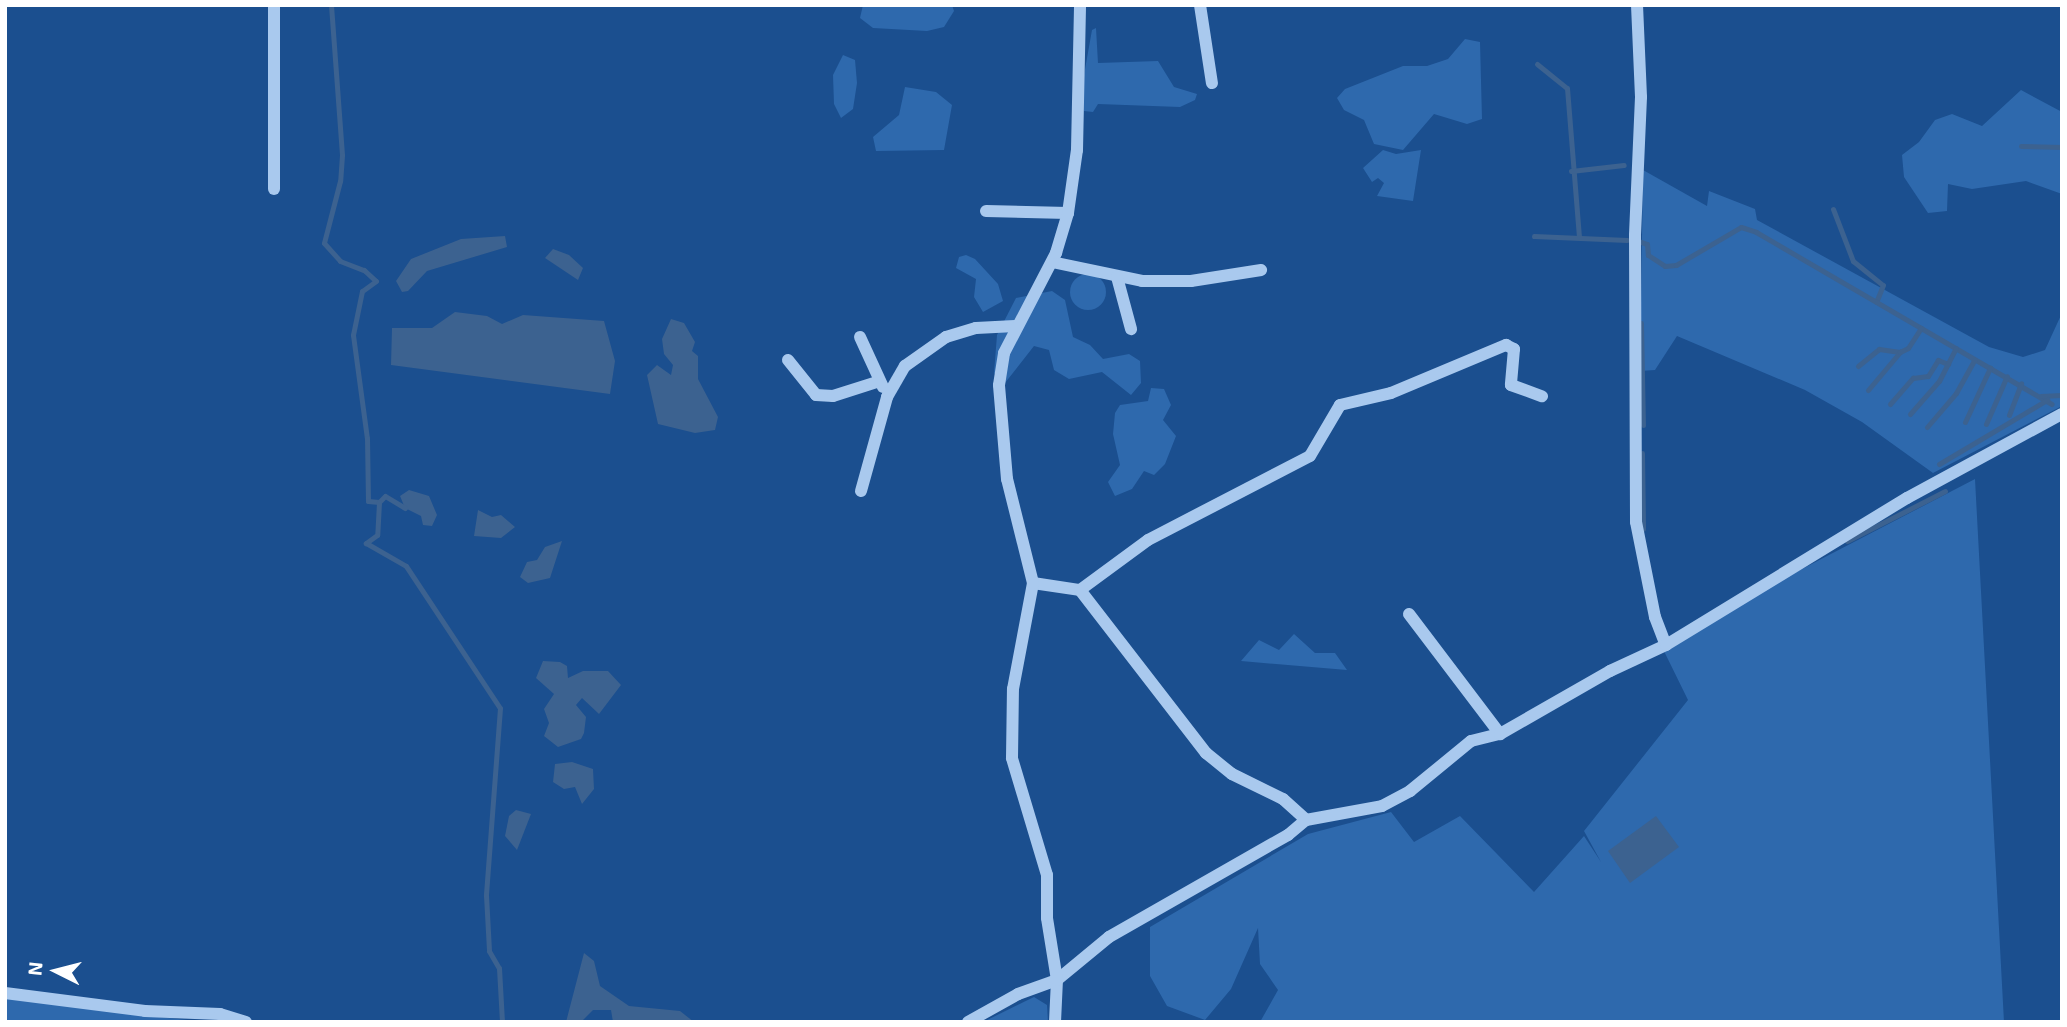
<!DOCTYPE html>
<html>
<head>
<meta charset="utf-8">
<style>
  body { margin:0 }
  #map { position:relative; width:2067px; height:1027px; overflow:hidden; background:#1b4f8f; font-family:"Exo 2",sans-serif }
  div>[style] { position:absolute }
  [style*='--x'] { left:calc(var(--x)*1px); top:calc(var(--y)*1px); width:calc(var(--w)*1px); rotate:calc(var(--a)*1deg) }
  .green>* { inset:0; background:#2e69ad }
  .round { border-radius:50% }
  .water>* { inset:0; background:#3c6290 }
  .stream>* { height:5px; margin:-2.5px; padding:0 2.5px; transform-origin:2.5px; border-radius:2.5px; background:#3c6290 }
  .minor>* { height:12px; margin:-6px; padding:0 6px; transform-origin:6px; border-radius:6px; background:#a9c9ee }
  span { translate:-50% -50%; white-space:nowrap; text-align:center; line-height:1.15; -webkit-text-stroke:6px #1b4f8f; paint-order:stroke }
  .frame { position:absolute; inset:0; border:7px solid #fff; pointer-events:none }
  .north { position:absolute; left:21px; top:936px; width:70px; height:70px; -webkit-text-stroke:5px #1b4f8f; paint-order:stroke; rotate:276deg; font-size:19px; font-weight:700; line-height:28px; text-align:center; color:#fff }
  .north::after { content:''; display:block; margin:auto; width:24px; height:32px; background:#fff; clip-path:polygon(50% 0,100% 100%,50% 72%,0 100%) }
</style>
</head>
<body>
<div id="map">
  <div class="green">
    <i style="clip-path:polygon(863px 5px,952px 5px,954px 11px,944px 27px,927px 31px,873px 28px,860px 18px)"></i>
    <i style="clip-path:polygon(1096px 28px,1098px 63px,1158px 61px,1174px 87px,1197px 94px,1195px 100px,1180px 107px,1098px 104px,1093px 112px,1084px 111px,1082px 86px,1092px 30px)"></i>
    <i style="clip-path:polygon(1465px 39px,1480px 42px,1482px 119px,1467px 124px,1434px 114px,1403px 150px,1374px 144px,1364px 120px,1344px 110px,1337px 98px,1345px 89px,1403px 66px,1427px 66px,1448px 59px)"></i>
    <i style="clip-path:polygon(843px 55px,855px 60px,857px 83px,853px 109px,841px 118px,834px 104px,833px 75px)"></i>
    <i style="clip-path:polygon(905px 87px,936px 92px,952px 105px,944px 150px,876px 151px,873px 137px,899px 115px)"></i>
    <i style="clip-path:polygon(2021px 90px,2062px 112px,2062px 194px,2026px 181px,1972px 189px,1948px 184px,1947px 211px,1928px 213px,1904px 177px,1902px 155px,1919px 142px,1935px 120px,1952px 114px,1982px 126px)"></i>
    <i style="clip-path:polygon(1383px 150px,1396px 154px,1421px 150px,1413px 201px,1377px 196px,1384px 183px,1378px 178px,1372px 182px,1363px 168px)"></i>
    <i style="clip-path:polygon(1643px 170px,1707px 206px,1709px 191px,1755px 209px,1757px 220px,1989px 347px,2023px 357px,2045px 350px,2062px 313px,2062px 406px,1933px 473px,1862px 422px,1805px 390px,1677px 336px,1655px 370px,1640px 371px)"></i>
    <i style="clip-path:polygon(966px 255px,975px 259px,998px 284px,1003px 301px,983px 312px,974px 297px,976px 279px,956px 268px,959px 257px)"></i>
    <i class="round" style="left:1070px;top:274px;width:36px;height:36px"></i>
    <i style="clip-path:polygon(1052px 291px,1065px 300px,1073px 337px,1090px 345px,1103px 359px,1129px 354px,1140px 361px,1141px 383px,1131px 395px,1102px 372px,1069px 379px,1054px 370px,1049px 350px,1034px 346px,1005px 383px,994px 373px,997px 335px,1016px 298px)"></i>
    <i style="clip-path:polygon(1151px 388px,1164px 389px,1171px 405px,1163px 420px,1176px 436px,1165px 464px,1154px 475px,1144px 471px,1132px 489px,1115px 496px,1108px 482px,1120px 465px,1113px 434px,1115px 413px,1120px 405px,1148px 401px)"></i>
    <i style="clip-path:polygon(1975px 479px,2004px 1022px,1260px 1022px,1278px 990px,1260px 964px,1258px 928px,1231px 989px,1205px 1020px,1167px 1006px,1150px 976px,1150px 927px,1308px 834px,1391px 812px,1414px 842px,1460px 816px,1534px 892px,1584px 836px,1601px 862px,1584px 831px,1688px 700px,1660px 643px)"></i>
    <i style="clip-path:polygon(1294px 634px,1315px 653px,1335px 653px,1347px 670px,1241px 661px,1259px 640px,1279px 650px)"></i>
    <i style="clip-path:polygon(5px 996px,129px 1014px,207px 1022px,5px 1022px)"></i>
    <i style="clip-path:polygon(1034px 997px,1047px 1005px,1048px 1022px,983px 1022px)"></i>
  </div>
  <div class="water">
    <i style="clip-path:polygon(505px 236px,507px 247px,427px 271px,408px 291px,402px 292px,396px 281px,411px 259px,461px 239px)"></i>
    <i style="clip-path:polygon(553px 249px,569px 255px,583px 268px,578px 280px,545px 258px)"></i>
    <i style="clip-path:polygon(455px 312px,487px 316px,502px 324px,523px 315px,604px 321px,615px 361px,610px 394px,391px 365px,392px 328px,432px 328px)"></i>
    <i style="clip-path:polygon(671px 319px,684px 323px,695px 342px,692px 351px,698px 356px,698px 379px,718px 417px,715px 430px,695px 433px,658px 424px,647px 375px,657px 365px,671px 375px,673px 365px,664px 354px,662px 339px)"></i>
    <i style="clip-path:polygon(409px 490px,429px 496px,437px 515px,432px 526px,423px 525px,421px 516px,405px 508px,400px 496px)"></i>
    <i style="clip-path:polygon(478px 510px,492px 517px,501px 515px,515px 527px,501px 538px,474px 536px)"></i>
    <i style="clip-path:polygon(562px 541px,550px 578px,528px 583px,520px 577px,527px 562px,537px 560px,545px 547px)"></i>
    <i style="clip-path:polygon(543px 661px,560px 662px,567px 666px,568px 678px,583px 671px,608px 671px,621px 685px,599px 714px,582px 698px,576px 705px,586px 717px,584px 733px,581px 739px,558px 747px,544px 736px,549px 723px,544px 709px,554px 694px,536px 678px)"></i>
    <i style="clip-path:polygon(572px 762px,593px 769px,594px 789px,582px 804px,575px 787px,564px 789px,553px 782px,555px 764px)"></i>
    <i style="clip-path:polygon(516px 810px,531px 814px,517px 850px,505px 836px,509px 816px)"></i>
    <i style="clip-path:polygon(1656px 816px,1679px 847px,1630px 883px,1608px 851px)"></i>
    <i style="clip-path:polygon(584px 953px,594px 961px,600px 986px,629px 1006px,680px 1011px,694px 1022px,613px 1022px,611px 1010px,593px 1010px,581px 1022px,566px 1022px)"></i>
  </div>
  <div class="stream">
    <i style="--x:331;--y:5;--w:150;--a:85.8"></i>
    <i style="--x:342;--y:155;--w:26;--a:94"></i>
    <i style="--x:340;--y:181;--w:64;--a:104.5"></i>
    <i style="--x:324;--y:243;--w:24;--a:48"></i>
    <i style="--x:340;--y:261;--w:26;--a:21"></i>
    <i style="--x:364;--y:270;--w:16;--a:43"></i>
    <i style="--x:376;--y:281;--w:17;--a:144"></i>
    <i style="--x:362;--y:291;--w:45;--a:101.6"></i>
    <i style="--x:353;--y:335;--w:104;--a:82.3"></i>
    <i style="--x:367;--y:438;--w:63;--a:89.1"></i>
    <i style="--x:368;--y:501;--w:11;--a:5"></i>
    <i style="--x:1537;--y:64;--w:38;--a:39"></i>
    <i style="--x:1567;--y:88;--w:149;--a:85.4"></i>
    <i style="--x:2021;--y:146;--w:41;--a:1.4"></i>
    <i style="--x:1571;--y:171;--w:53;--a:-6.5"></i>
    <i style="--x:1833;--y:209;--w:56;--a:69"></i>
    <i style="--x:1853;--y:261;--w:38;--a:39"></i>
    <i style="--x:1883;--y:285;--w:18;--a:112"></i>
    <i style="--x:1534;--y:236;--w:93;--a:2.5"></i>
    <i style="--x:1638;--y:241;--w:9;--a:18"></i>
    <i style="--x:1647;--y:244;--w:11;--a:85"></i>
    <i style="--x:1648;--y:255;--w:20;--a:33"></i>
    <i style="--x:1665;--y:266;--w:11;--a:-5"></i>
    <i style="--x:1676;--y:265;--w:75;--a:-30.3"></i>
    <i style="--x:1741;--y:227;--w:16;--a:18"></i>
    <i style="--x:1756;--y:232;--w:342;--a:30.2"></i>
    <i style="--x:1641;--y:323;--w:102;--a:88.9"></i>
    <i style="--x:1858;--y:366;--w:27;--a:-39"></i>
    <i style="--x:1879;--y:349;--w:21;--a:8"></i>
    <i style="--x:1868;--y:390;--w:50;--a:-49.9"></i>
    <i style="--x:1900;--y:352;--w:9;--a:-27"></i>
    <i style="--x:1908;--y:348;--w:24;--a:-57"></i>
    <i style="--x:2041;--y:396;--w:21;--a:-3"></i>
    <i style="--x:1890;--y:404;--w:35;--a:-49"></i>
    <i style="--x:1913;--y:378;--w:15;--a:-8"></i>
    <i style="--x:1928;--y:376;--w:19;--a:-58"></i>
    <i style="--x:1938;--y:360;--w:11;--a:22"></i>
    <i style="--x:1910;--y:414;--w:44;--a:-48.7"></i>
    <i style="--x:1939;--y:381;--w:37;--a:-63"></i>
    <i style="--x:2009;--y:415;--w:34;--a:-69"></i>
    <i style="--x:1965;--y:422;--w:60;--a:-65.2"></i>
    <i style="--x:1986;--y:424;--w:52;--a:-66.4"></i>
    <i style="--x:1927;--y:427;--w:45;--a:-49.5"></i>
    <i style="--x:1956;--y:393;--w:38;--a:-61"></i>
    <i style="--x:1642;--y:453;--w:76;--a:89.2"></i>
    <i style="--x:1939;--y:464;--w:126;--a:-30.7"></i>
    <i style="--x:405;--y:508;--w:23;--a:-149"></i>
    <i style="--x:385;--y:496;--w:8;--a:135"></i>
    <i style="--x:379;--y:502;--w:33;--a:93"></i>
    <i style="--x:377;--y:535;--w:14;--a:144"></i>
    <i style="--x:366;--y:543;--w:46;--a:29.9"></i>
    <i style="--x:406;--y:566;--w:170;--a:56.5"></i>
    <i style="--x:500;--y:708;--w:188;--a:94.3"></i>
    <i style="--x:486;--y:895;--w:56;--a:86.9"></i>
    <i style="--x:489;--y:951;--w:20;--a:60"></i>
    <i style="--x:499;--y:968;--w:54;--a:86.8"></i>
    <i style="--x:1847;--y:541;--w:110;--a:-27"></i>
  </div>
  <div class="minor">
    <i style="--x:1200;--y:5;--w:79;--a:81.3"></i>
    <i style="--x:1637;--y:5;--w:92;--a:87.5"></i>
    <i style="--x:1641;--y:97;--w:139;--a:92.5"></i>
    <i style="--x:1635;--y:236;--w:286;--a:89.8"></i>
    <i style="--x:1636;--y:522;--w:97;--a:78.7"></i>
    <i style="--x:1655;--y:617;--w:30;--a:69"></i>
    <i style="--x:274;--y:189;--w:184;--a:-90"></i>
    <i style="--x:986;--y:211;--w:82;--a:1.4"></i>
    <i style="--x:1052;--y:262;--w:92;--a:11.9"></i>
    <i style="--x:1142;--y:281;--w:49;--a:0"></i>
    <i style="--x:1191;--y:281;--w:71;--a:-8.9"></i>
    <i style="--x:1117;--y:277;--w:54;--a:74.9"></i>
    <i style="--x:860;--y:337;--w:55;--a:65.3"></i>
    <i style="--x:788;--y:360;--w:45;--a:51.3"></i>
    <i style="--x:816;--y:395;--w:17;--a:3"></i>
    <i style="--x:833;--y:396;--w:49;--a:-17.7"></i>
    <i style="--x:861;--y:491;--w:98;--a:-74.5"></i>
    <i style="--x:887;--y:397;--w:36;--a:-60"></i>
    <i style="--x:905;--y:366;--w:50;--a:-35.3"></i>
    <i style="--x:946;--y:337;--w:31;--a:-17"></i>
    <i style="--x:976;--y:328;--w:39;--a:-3"></i>
    <i style="--x:1033;--y:583;--w:48;--a:8.5"></i>
    <i style="--x:1080;--y:590;--w:84;--a:-36.3"></i>
    <i style="--x:1148;--y:540;--w:182;--a:-27.4"></i>
    <i style="--x:1310;--y:456;--w:59;--a:-59.5"></i>
    <i style="--x:1340;--y:405;--w:52;--a:-13.2"></i>
    <i style="--x:1391;--y:393;--w:125;--a:-22.7"></i>
    <i style="--x:1506;--y:345;--w:9;--a:27"></i>
    <i style="--x:1514;--y:349;--w:36;--a:95"></i>
    <i style="--x:1511;--y:385;--w:33;--a:20"></i>
    <i style="--x:1080;--y:590;--w:206;--a:52.3"></i>
    <i style="--x:1206;--y:753;--w:33;--a:39"></i>
    <i style="--x:1232;--y:774;--w:57;--a:26.1"></i>
    <i style="--x:1283;--y:799;--w:31;--a:42"></i>
    <i style="--x:1409;--y:614;--w:151;--a:52.8"></i>
    <i style="--x:5;--y:993;--w:141;--a:7.3"></i>
    <i style="--x:145;--y:1011;--w:75;--a:2.3"></i>
    <i style="--x:220;--y:1014;--w:27;--a:17"></i>
    <i style="--x:968;--y:1022;--w:57;--a:-29.2"></i>
    <i style="--x:1018;--y:994;--w:41;--a:-19.7"></i>
    <i style="--x:1057;--y:980;--w:67;--a:-39.6"></i>
    <i style="--x:1109;--y:937;--w:206;--a:-29.7"></i>
    <i style="--x:1288;--y:835;--w:23;--a:-40"></i>
    <i style="--x:1306;--y:820;--w:77;--a:-10.4"></i>
    <i style="--x:1382;--y:806;--w:32;--a:-28"></i>
    <i style="--x:1410;--y:791;--w:79;--a:-39.3"></i>
    <i style="--x:1471;--y:741;--w:30;--a:-14"></i>
    <i style="--x:1500;--y:734;--w:127;--a:-29.8"></i>
    <i style="--x:1610;--y:671;--w:62;--a:-24.9"></i>
    <i style="--x:1666;--y:645;--w:282;--a:-31.4"></i>
    <i style="--x:1907;--y:498;--w:176;--a:-28.5"></i>
    <i style="--x:1055;--y:1022;--w:42;--a:-87.3"></i>
    <i style="--x:1057;--y:980;--w:63;--a:-99.2"></i>
    <i style="--x:1047;--y:918;--w:43;--a:-90"></i>
    <i style="--x:1047;--y:875;--w:122;--a:-106.7"></i>
    <i style="--x:1012;--y:758;--w:69;--a:-89.2"></i>
    <i style="--x:1013;--y:689;--w:108;--a:-79.3"></i>
    <i style="--x:1033;--y:583;--w:107;--a:-104"></i>
    <i style="--x:1007;--y:479;--w:94;--a:-94.9"></i>
    <i style="--x:999;--y:385;--w:32;--a:-81"></i>
    <i style="--x:1004;--y:353;--w:113;--a:-62.5"></i>
    <i style="--x:1056;--y:253;--w:42;--a:-73.3"></i>
    <i style="--x:1068;--y:213;--w:64;--a:-81.9"></i>
    <i style="--x:1077;--y:150;--w:145;--a:-88.8"></i>
  </div>
  <div class="frame"></div>
  <div class="north">N</div>
</div>
</body>
</html>
